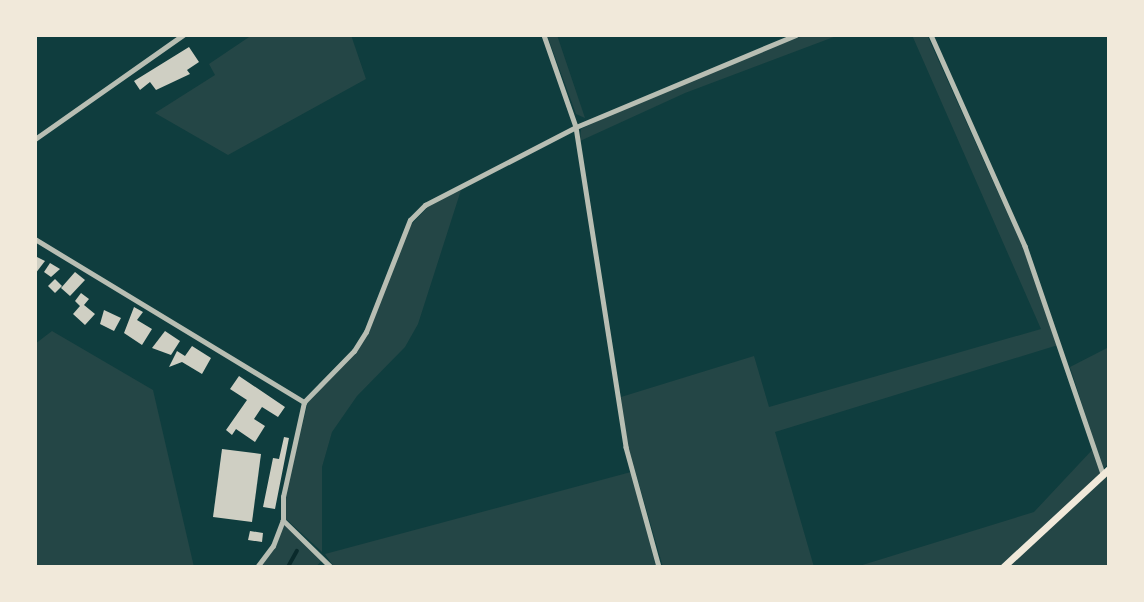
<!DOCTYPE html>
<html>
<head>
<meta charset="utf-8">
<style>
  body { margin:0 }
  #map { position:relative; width:1144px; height:602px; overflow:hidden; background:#0f3d3e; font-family:"DM Sans",sans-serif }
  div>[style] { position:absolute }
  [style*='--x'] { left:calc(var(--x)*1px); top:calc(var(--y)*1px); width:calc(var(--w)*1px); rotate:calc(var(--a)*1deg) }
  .green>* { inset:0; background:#244646 }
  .stream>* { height:3.5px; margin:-1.75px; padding:0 1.75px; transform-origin:1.75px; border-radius:1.75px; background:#0a2a2b }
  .building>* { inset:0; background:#cfcfc3 }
  .minor>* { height:4.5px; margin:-2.25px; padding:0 2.25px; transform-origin:2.25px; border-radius:2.25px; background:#b8beb3 }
  .secondary>* { height:7px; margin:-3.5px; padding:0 3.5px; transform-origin:3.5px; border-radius:3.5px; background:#f1e9da }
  span { translate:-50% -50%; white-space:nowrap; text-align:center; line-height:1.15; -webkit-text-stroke:7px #f1e9da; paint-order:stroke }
  .frame { position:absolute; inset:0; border:37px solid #f1e9da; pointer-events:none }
</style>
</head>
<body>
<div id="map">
  <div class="green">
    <i style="clip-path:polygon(252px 35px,351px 35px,366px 79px,228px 155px,155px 113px,215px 75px,209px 64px)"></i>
    <i style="clip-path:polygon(547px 35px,557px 35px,585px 118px,576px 114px)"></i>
    <i style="clip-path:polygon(805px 35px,839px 35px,685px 93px,580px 141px,581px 129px,660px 91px)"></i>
    <i style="clip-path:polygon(912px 35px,927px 35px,1023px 248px,1058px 345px,775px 432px,814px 567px,663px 567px,628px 446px,621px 397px,754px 356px,769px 407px,1041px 329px)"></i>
    <i style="clip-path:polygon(461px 190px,418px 324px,405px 347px,357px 396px,332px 432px,322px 467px,322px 552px,285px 518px,285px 496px,308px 402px,369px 333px,408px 228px,428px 207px)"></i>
    <i style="clip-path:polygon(52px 331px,153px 390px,194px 567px,35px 567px,35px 344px)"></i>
    <i style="clip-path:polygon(1109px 347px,1109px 463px,1103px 469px,1070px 367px)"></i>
    <i style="clip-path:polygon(1093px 449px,1101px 473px,999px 567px,856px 567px,1034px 512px)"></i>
    <i style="clip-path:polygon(631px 472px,656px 567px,334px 567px,325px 554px)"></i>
    <i style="clip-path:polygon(1109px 474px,1109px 567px,1009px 567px,1106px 477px)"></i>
    <i style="clip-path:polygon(284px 525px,322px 560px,316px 567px,260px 567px,275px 548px)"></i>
  </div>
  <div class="stream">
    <i style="--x:288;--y:567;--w:18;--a:-61"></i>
  </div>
  <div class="building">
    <i style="clip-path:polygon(189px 47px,199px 62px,187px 70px,190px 74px,156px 90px,150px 82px,140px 90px,134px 81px)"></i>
    <i style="clip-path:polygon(35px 256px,45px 261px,35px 274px)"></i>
    <i style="clip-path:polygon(50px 263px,60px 269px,51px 277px,44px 272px)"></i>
    <i style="clip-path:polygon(75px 272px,85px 280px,70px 296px,61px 288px)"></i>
    <i style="clip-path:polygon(55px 279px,62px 286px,55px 293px,48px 286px)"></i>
    <i style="clip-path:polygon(81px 293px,89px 299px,84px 305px,95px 314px,85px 325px,73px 314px,80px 306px,75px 301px)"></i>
    <i style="clip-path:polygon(134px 307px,143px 312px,137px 320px,152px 329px,142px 345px,124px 333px)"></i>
    <i style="clip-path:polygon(104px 310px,121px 318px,114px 331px,100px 324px)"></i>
    <i style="clip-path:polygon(165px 331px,180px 341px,171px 355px,152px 348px)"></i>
    <i style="clip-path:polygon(192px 346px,211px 358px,202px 374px,182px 362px,169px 367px,177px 351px,185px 356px)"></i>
    <i style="clip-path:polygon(239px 376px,285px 407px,278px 417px,262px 407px,254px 419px,265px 426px,255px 442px,236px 429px,232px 435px,226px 430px,247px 400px,230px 389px)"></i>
    <i style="clip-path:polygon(284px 437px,289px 438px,275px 509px,263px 507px,273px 458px,279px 459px)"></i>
    <i style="clip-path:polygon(222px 449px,261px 454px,252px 522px,213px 517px)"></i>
    <i style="clip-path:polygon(250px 531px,263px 533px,262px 542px,248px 540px)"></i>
  </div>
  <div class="minor">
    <i style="--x:544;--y:35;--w:97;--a:70.8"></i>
    <i style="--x:576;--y:127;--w:324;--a:81.1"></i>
    <i style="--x:626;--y:447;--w:124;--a:74.6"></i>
    <i style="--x:931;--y:35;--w:231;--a:66"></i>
    <i style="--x:1025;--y:246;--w:241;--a:71.1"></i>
    <i style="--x:35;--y:139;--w:181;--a:-35.1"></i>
    <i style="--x:35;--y:239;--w:315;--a:31.2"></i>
    <i style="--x:283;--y:520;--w:67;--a:44.4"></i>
    <i style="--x:257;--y:567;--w:26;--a:-53"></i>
    <i style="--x:273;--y:546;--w:28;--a:-69"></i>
    <i style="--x:283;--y:520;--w:23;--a:-90"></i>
    <i style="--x:283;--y:497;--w:97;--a:-77.5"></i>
    <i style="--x:304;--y:402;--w:71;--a:-45.6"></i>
    <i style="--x:354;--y:351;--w:22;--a:-58"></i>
    <i style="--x:366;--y:332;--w:120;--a:-68.6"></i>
    <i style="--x:410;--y:220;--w:21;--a:-45"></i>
    <i style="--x:425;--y:205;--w:170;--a:-27.3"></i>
    <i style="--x:576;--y:127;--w:238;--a:-22.7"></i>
  </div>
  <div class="secondary">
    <i style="--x:1003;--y:567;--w:144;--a:-42.8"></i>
  </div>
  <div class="frame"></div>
</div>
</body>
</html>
